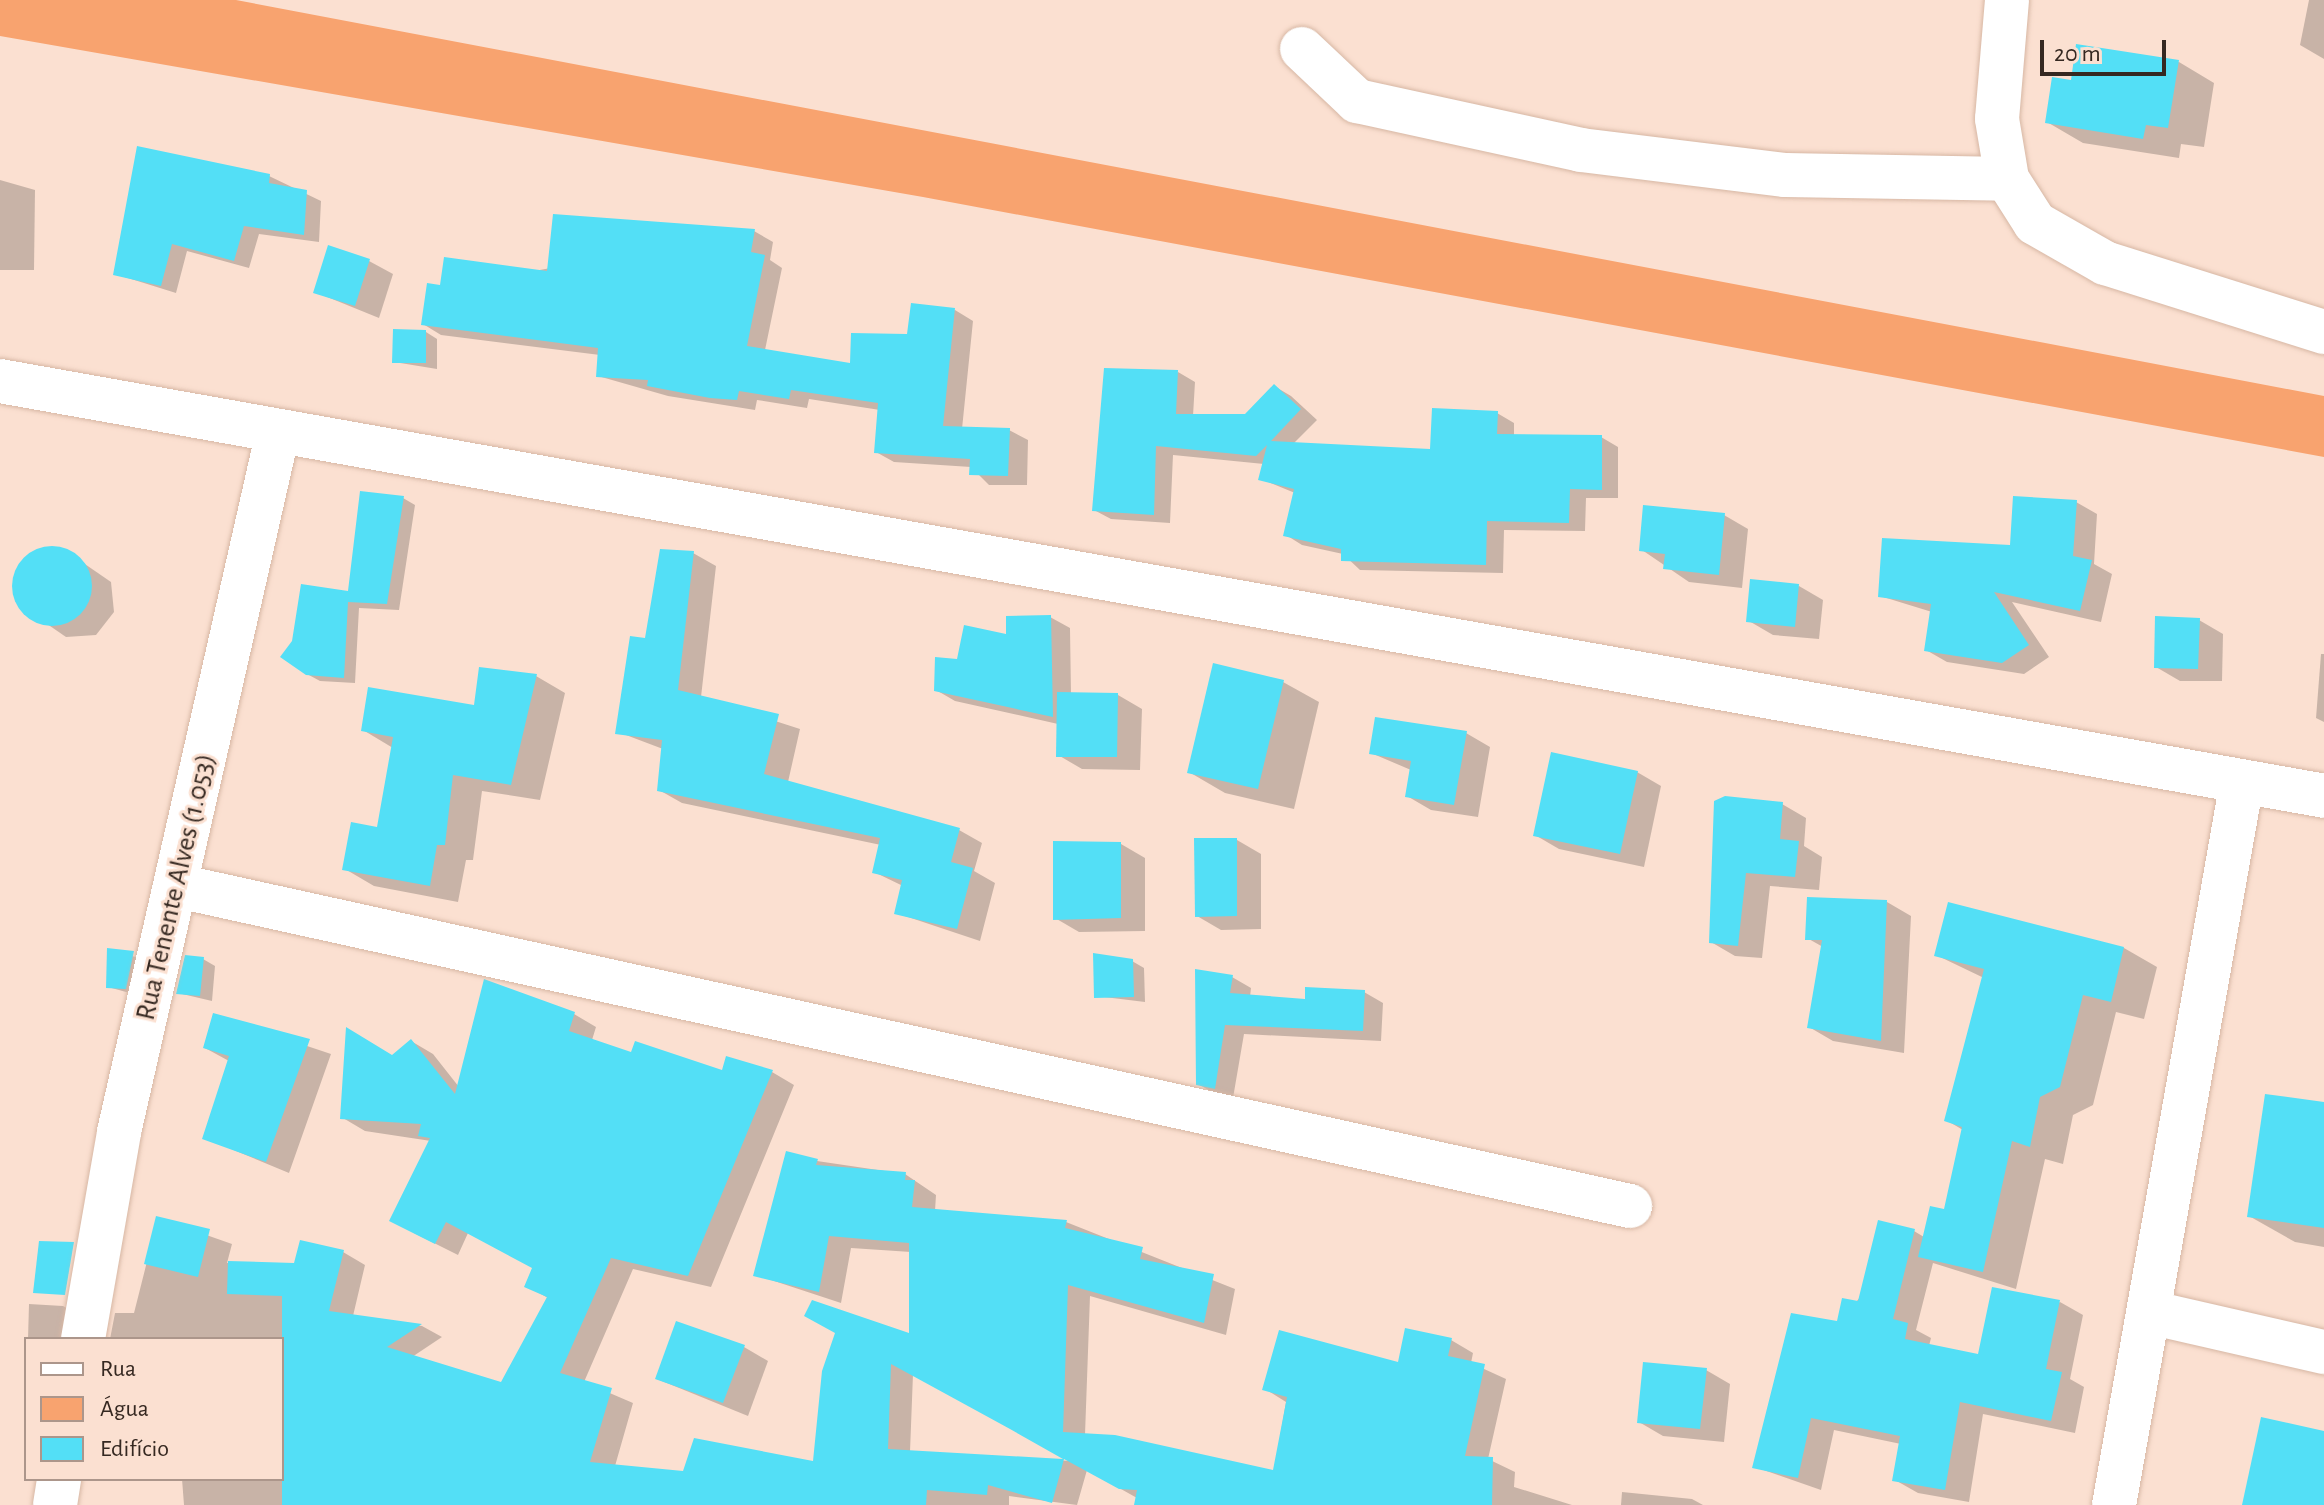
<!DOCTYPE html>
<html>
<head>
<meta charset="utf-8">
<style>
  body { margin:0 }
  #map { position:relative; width:2324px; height:1505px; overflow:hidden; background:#fbe0d1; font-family:"Alegreya Sans",sans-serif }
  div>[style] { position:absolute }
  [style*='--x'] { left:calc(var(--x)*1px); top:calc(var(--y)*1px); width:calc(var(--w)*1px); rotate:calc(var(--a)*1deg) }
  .water>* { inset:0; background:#f8a36f }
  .shadow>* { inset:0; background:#0003 }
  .building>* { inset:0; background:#53dff6 }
  .round { border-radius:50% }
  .roads { filter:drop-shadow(0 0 2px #d7b7a4) drop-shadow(0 0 2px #d7b7a4) }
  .minor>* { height:44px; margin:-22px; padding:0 22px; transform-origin:22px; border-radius:22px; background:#fff }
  span { translate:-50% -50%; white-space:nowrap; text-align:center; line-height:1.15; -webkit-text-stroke:6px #fbe0d1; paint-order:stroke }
  .street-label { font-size:28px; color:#352821 }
  .legend { position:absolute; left:24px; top:1337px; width:260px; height:144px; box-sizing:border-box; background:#fbe0d1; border:2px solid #ac968b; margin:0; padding:10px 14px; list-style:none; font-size:24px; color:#352821 }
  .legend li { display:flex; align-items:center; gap:16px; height:40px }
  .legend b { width:40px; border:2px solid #ac968b }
  .scale { position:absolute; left:2040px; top:40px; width:126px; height:36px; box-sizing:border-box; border:4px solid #352821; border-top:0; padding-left:10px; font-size:24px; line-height:28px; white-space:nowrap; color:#352821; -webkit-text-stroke:6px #fbe0d1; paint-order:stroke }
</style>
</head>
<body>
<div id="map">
  <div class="water">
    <i style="clip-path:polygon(0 0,236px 0,2324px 396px,2324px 457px,923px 197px,0 36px)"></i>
  </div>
  <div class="shadow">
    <i style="clip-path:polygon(2309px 0,2324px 0,2324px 59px,2300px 45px)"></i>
    <i style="clip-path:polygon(2179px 62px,2214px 83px,2204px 147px,2181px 144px,2179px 158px,2083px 143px,2047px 122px,2073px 82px)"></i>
    <i style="clip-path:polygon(269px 176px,321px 201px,319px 242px,259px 234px,249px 268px,187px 251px,176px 293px,115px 274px)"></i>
    <i style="clip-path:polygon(0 180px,35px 190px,34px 270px,0 270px)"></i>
    <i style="clip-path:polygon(754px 231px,773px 242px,770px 260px,782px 268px,765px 350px,852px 365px,955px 310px,973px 321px,962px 429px,1009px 430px,1028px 440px,1027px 485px,989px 485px,971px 467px,894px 462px,876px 452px,880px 410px,809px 399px,807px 408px,757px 400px,755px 410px,668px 396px,598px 376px,600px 355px,441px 335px,423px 324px,441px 288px)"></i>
    <i style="clip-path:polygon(369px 261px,393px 274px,379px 318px,315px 292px)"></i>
    <i style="clip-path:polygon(426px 332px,437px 339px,437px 369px,394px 362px)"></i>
    <i style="clip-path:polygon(1178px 372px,1195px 382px,1193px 416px,1246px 416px,1274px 386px,1291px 396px,1317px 420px,1293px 444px,1432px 451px,1497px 413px,1514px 423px,1514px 436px,1601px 437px,1618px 447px,1618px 498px,1586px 498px,1585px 531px,1504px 530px,1503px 573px,1360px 570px,1343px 554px,1302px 545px,1286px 535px,1295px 493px,1261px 479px,1264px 464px,1173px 455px,1170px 523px,1111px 519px,1094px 510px)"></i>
    <i style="clip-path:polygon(403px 498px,415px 505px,399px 610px,359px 608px,355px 683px,320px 681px,307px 674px)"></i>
    <i style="clip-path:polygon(2076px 502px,2097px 514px,2094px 564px,2112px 574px,2101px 622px,2012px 602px,2049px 657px,2024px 674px,1947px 662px,1926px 650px,1932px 612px,1880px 596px,2012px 547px)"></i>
    <i style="clip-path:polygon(1724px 515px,1748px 529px,1742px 588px,1689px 582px,1642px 550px)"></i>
    <i style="clip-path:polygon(63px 549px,111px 582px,114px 612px,96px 635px,66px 637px,18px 604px,15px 575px,34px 553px)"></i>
    <i style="clip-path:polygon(693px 553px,716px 566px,701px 697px,800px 729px,788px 782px,959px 830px,982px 843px,974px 871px,995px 883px,980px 941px,896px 913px,903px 886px,874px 872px,881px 845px,682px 803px,659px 790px,663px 749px,618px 732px,647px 640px)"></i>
    <i style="clip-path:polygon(1799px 586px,1823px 600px,1819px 639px,1773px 635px,1749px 621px)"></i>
    <i style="clip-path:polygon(1050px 617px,1070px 628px,1071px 695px,1118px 695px,1142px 709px,1140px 770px,1082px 769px,1058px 755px,1058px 724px,955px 701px,936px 690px,959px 661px)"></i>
    <i style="clip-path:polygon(2199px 620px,2223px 634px,2222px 681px,2180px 681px,2156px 667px)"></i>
    <i style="clip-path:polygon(2321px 654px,2324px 654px,2324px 722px,2316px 718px)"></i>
    <i style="clip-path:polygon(536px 676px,565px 693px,540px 800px,482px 791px,473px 860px,466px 860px,458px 902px,374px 886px,345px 869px,379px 829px,393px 748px,363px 730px,476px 707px)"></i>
    <i style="clip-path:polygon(1283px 682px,1319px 702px,1294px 809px,1225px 793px,1189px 772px)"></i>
    <i style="clip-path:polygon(1466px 733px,1490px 747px,1478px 817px,1431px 810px,1407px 796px,1411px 770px,1371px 753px)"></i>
    <i style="clip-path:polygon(1637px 772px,1661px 786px,1644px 867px,1559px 849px,1535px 835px)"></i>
    <i style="clip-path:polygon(1716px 803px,1782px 804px,1806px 818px,1804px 846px,1822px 857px,1819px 890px,1770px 886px,1762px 958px,1735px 956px,1711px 942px)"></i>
    <i style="clip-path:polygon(1237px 840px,1261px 854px,1261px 929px,1221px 930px,1197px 916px)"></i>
    <i style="clip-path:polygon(1121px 844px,1145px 858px,1145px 931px,1079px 932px,1055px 918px)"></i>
    <i style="clip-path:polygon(1887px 902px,1911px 916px,1904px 1053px,1833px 1041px,1809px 1027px,1823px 947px,1807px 938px)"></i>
    <i style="clip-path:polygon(2124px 948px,2157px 967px,2144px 1019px,2116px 1012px,2093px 1105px,2073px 1115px,2063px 1164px,2045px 1159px,2016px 1289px,1933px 1263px,1916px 1330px,1931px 1338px,1929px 1346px,1979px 1357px,2060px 1302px,2083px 1315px,2070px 1379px,2084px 1387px,2075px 1433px,1983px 1414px,1969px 1502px,1918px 1493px,1895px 1480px,1901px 1444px,1834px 1430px,1821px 1490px,1755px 1467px,1839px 1323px,1914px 1231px,1924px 1237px,1945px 1211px,1963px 1130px,1946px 1120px,1984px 978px,1936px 955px)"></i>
    <i style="clip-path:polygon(109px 951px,145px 959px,137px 995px,108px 987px)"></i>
    <i style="clip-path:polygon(203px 959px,215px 966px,212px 1001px,178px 993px)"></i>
    <i style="clip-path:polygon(1132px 961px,1144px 968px,1145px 1002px,1096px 996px)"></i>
    <i style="clip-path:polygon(1232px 977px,1251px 988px,1250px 997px,1307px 1001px,1364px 992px,1383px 1003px,1381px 1041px,1244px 1034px,1233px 1098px,1217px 1095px,1198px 1084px)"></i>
    <i style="clip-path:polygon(evenodd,574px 1014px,596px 1027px,592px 1040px,632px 1054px,723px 1072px,772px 1072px,794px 1085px,711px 1287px,633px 1269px,584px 1382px,633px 1403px,615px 1466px,684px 1473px,814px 1463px,911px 1336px,911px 1252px,851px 1248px,841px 1303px,756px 1275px,817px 1161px,905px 1174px,936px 1195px,935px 1211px,1066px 1222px,1235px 1289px,1226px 1335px,1090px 1296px,1085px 1435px,1274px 1472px,1286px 1402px,1265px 1389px,1400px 1364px,1451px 1340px,1473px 1353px,1471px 1363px,1506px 1379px,1488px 1459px,1515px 1472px,1514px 1487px,1572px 1505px,1136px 1505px,1137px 1498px,1087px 1470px,1077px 1505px,1009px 1496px,1009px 1505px,184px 1505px,182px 1479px,282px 1479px,282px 1339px,110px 1339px,115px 1313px,134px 1313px,158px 1218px,232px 1244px,227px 1263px,295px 1265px,343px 1252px,365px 1265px,353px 1316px,422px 1326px,442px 1337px,412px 1357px,502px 1385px,548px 1298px,527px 1286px,534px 1268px,468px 1233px,458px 1255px,414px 1233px,431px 1141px,365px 1131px,343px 1118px,411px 1041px,433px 1054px,459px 1087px,574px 1014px,913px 1374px,1071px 1461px,910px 1452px,913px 1374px)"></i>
    <i style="clip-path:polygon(214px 1015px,331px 1054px,289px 1173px,205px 1138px,229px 1061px,205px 1048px)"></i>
    <i style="clip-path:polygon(2324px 1104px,2324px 1247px,2295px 1242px,2249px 1216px)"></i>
    <i style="clip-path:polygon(29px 1304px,63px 1306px,85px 1318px,83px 1339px,28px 1339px)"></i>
    <i style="clip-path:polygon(744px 1347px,768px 1361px,748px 1416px,657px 1379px)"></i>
    <i style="clip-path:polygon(1706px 1370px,1730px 1384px,1724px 1442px,1663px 1436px,1639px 1422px)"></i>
    <i style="clip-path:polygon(1622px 1492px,1692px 1499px,1703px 1505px,1621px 1505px)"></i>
  </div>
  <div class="building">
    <i style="clip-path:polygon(2076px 44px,2179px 60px,2168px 128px,2146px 125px,2143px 139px,2045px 123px,2052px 77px,2071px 80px)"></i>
    <i style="clip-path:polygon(137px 146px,270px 174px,269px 183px,307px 190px,304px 235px,244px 226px,234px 261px,172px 244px,161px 286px,113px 275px)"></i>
    <i style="clip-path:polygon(553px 214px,755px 229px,751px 252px,765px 255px,747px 346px,850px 363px,851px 333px,907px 334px,911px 303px,955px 308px,943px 426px,1010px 428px,1008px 476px,969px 475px,970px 459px,874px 453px,878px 403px,791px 390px,789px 399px,739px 391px,737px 400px,710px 398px,647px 386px,648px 380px,596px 377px,598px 348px,421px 325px,427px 283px,440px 285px,444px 257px,547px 271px)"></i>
    <i style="clip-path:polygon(328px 245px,370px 259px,355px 306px,313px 293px)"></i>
    <i style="clip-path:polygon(393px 329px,426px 330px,426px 363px,392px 363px)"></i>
    <i style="clip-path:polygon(1104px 368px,1178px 370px,1176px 414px,1245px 414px,1274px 384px,1301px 409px,1271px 441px,1430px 449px,1432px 408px,1498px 411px,1497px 434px,1602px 435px,1602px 490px,1570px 489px,1569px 523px,1487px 521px,1486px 565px,1341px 561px,1341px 549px,1283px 536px,1294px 489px,1258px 480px,1267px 445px,1256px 456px,1156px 446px,1154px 515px,1092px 511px)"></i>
    <i style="clip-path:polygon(360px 491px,404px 496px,387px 604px,348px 602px,344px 678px,306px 675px,280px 657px,292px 641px,301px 584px,348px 591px)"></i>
    <i style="clip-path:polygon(2013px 496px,2077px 500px,2073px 556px,2092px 560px,2080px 611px,1994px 592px,2029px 645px,2002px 663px,1924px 651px,1931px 604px,1878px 597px,1882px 538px,2010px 545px)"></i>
    <i style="clip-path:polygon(1643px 505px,1725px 513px,1719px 575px,1663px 569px,1665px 554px,1639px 551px)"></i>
    <i class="round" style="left:12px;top:546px;width:80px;height:80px"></i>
    <i style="clip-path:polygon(660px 549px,694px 551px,678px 690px,779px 714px,764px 774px,960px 828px,951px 862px,973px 868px,957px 929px,894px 914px,902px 880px,872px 873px,880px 838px,657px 791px,662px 740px,615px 734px,630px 636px,645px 638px)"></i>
    <i style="clip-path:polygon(1750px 579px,1799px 584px,1795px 627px,1746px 622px)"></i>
    <i style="clip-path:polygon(1051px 615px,1053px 717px,934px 691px,935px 657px,957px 659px,964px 625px,1006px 634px,1006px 616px)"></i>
    <i style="clip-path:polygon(2155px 616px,2200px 618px,2198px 669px,2154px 668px)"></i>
    <i style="clip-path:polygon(1213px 663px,1284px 680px,1258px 789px,1187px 773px)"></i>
    <i style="clip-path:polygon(479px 667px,537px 674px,511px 785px,453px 775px,445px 845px,437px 845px,430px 886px,342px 870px,351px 822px,377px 827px,393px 737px,361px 731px,368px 687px,474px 705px)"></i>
    <i style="clip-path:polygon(1057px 692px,1118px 693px,1117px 757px,1056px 757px)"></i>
    <i style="clip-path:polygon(1375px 717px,1467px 731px,1454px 805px,1405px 797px,1411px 761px,1369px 754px)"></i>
    <i style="clip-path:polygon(1551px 752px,1638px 771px,1620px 854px,1533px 836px)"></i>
    <i style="clip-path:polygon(1725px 796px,1783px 802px,1780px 839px,1799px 841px,1795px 877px,1746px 873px,1738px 946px,1709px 943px,1714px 801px)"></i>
    <i style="clip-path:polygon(1194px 838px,1237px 838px,1237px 916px,1195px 917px)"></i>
    <i style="clip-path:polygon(1053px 841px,1121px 842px,1121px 918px,1053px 920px)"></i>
    <i style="clip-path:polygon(1807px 897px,1887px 900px,1881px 1041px,1807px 1028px,1822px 940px,1805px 940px)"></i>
    <i style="clip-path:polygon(1948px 902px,2124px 947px,2111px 1002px,2083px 995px,2060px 1087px,2040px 1097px,2030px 1147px,2012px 1141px,1983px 1272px,1918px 1257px,1930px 1206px,1944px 1209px,1962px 1127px,1944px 1121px,1984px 969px,1934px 956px)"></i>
    <i style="clip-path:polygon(107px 948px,134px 951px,126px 989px,106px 988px)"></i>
    <i style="clip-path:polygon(1093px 953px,1133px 959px,1134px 997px,1094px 998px)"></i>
    <i style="clip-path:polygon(185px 955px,204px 957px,200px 996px,176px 994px)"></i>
    <i style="clip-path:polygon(1195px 969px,1233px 975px,1230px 993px,1305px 999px,1305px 987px,1365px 990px,1363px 1031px,1225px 1025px,1215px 1089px,1196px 1085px)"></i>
    <i style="clip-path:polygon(evenodd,484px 979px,575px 1012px,569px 1031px,631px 1052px,635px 1041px,722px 1070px,726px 1056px,773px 1070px,688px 1276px,611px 1258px,560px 1373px,612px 1388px,590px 1462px,683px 1471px,694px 1438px,813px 1461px,822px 1371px,835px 1333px,804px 1316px,812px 1300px,909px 1333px,909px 1243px,829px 1236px,819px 1292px,753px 1276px,786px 1151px,818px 1159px,816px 1165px,906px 1172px,905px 1180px,915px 1180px,912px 1207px,1067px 1220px,1065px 1228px,1143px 1247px,1140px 1259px,1214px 1274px,1204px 1323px,1068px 1285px,1063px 1432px,1115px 1435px,1273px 1470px,1287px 1397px,1262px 1390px,1279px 1330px,1398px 1362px,1405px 1328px,1452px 1338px,1448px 1356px,1485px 1364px,1465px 1456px,1493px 1457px,1492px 1505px,1134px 1505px,1137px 1490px,1119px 1489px,1064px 1459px,1052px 1503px,988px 1485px,987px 1495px,927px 1490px,926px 1505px,282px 1505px,282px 1296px,227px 1294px,228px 1261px,294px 1263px,300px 1240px,344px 1250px,329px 1311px,422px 1324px,387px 1347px,501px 1382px,547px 1297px,524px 1287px,532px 1268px,446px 1222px,435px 1244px,389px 1221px,430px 1138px,418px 1136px,421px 1124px,340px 1119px,346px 1027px,392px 1055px,411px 1039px,455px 1094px,484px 979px,891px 1364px,1010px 1429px,1063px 1459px,888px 1449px,891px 1364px)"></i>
    <i style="clip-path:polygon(213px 1013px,310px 1039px,266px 1162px,202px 1139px,229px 1056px,203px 1048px)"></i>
    <i style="clip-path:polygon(2265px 1094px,2324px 1102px,2324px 1228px,2247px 1217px)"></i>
    <i style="clip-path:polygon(156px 1216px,210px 1229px,198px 1277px,144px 1264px)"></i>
    <i style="clip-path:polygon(1878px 1220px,1915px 1229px,1893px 1319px,1908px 1323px,1905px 1339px,1978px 1354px,1992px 1287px,2060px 1300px,2046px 1369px,2062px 1372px,2051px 1421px,1960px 1402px,1945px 1490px,1892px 1481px,1900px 1436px,1811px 1418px,1798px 1478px,1752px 1468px,1791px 1313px,1837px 1321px,1842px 1298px,1858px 1301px)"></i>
    <i style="clip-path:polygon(39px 1241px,74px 1242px,65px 1295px,33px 1293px)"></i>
    <i style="clip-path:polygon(676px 1321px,745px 1345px,723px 1403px,655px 1379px)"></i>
    <i style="clip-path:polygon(1643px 1362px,1707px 1368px,1700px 1429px,1637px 1423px)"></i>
    <i style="clip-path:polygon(2261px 1417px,2324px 1431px,2324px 1505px,2242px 1505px)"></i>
  </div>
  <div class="roads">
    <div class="minor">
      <i style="--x:2007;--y:0;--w:119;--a:94.8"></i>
      <i style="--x:1997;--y:119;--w:61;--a:80.5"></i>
      <i style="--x:2007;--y:179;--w:52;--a:57.5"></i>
      <i style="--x:2035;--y:223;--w:81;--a:29.7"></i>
      <i style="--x:2105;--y:263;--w:230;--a:17.5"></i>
      <i style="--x:1302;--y:49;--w:76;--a:43.4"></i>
      <i style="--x:1357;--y:101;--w:229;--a:12.3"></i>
      <i style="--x:1581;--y:150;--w:206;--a:7"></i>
      <i style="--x:1785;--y:175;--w:222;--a:1"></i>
      <i style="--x:0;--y:381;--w:2361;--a:10.12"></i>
      <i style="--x:178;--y:886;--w:1487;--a:12.43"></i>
      <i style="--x:2149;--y:1312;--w:180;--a:12.9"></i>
      <i style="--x:83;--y:1339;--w:210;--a:-80.1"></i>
      <i style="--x:119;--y:1132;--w:714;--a:-77.21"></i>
      <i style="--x:55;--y:1505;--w:26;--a:-81"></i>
      <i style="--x:2114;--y:1505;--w:735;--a:-79.97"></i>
    </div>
  </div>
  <div class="street-label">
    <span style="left:176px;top:887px;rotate:-77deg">Rua Tenente Alves (1.053)</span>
  </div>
  <ul class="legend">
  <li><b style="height:10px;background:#fff"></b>Rua</li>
  <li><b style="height:22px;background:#f8a36f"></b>Água</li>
  <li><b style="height:22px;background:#53dff6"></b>Edifício</li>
  </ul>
  <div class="scale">20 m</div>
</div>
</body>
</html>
